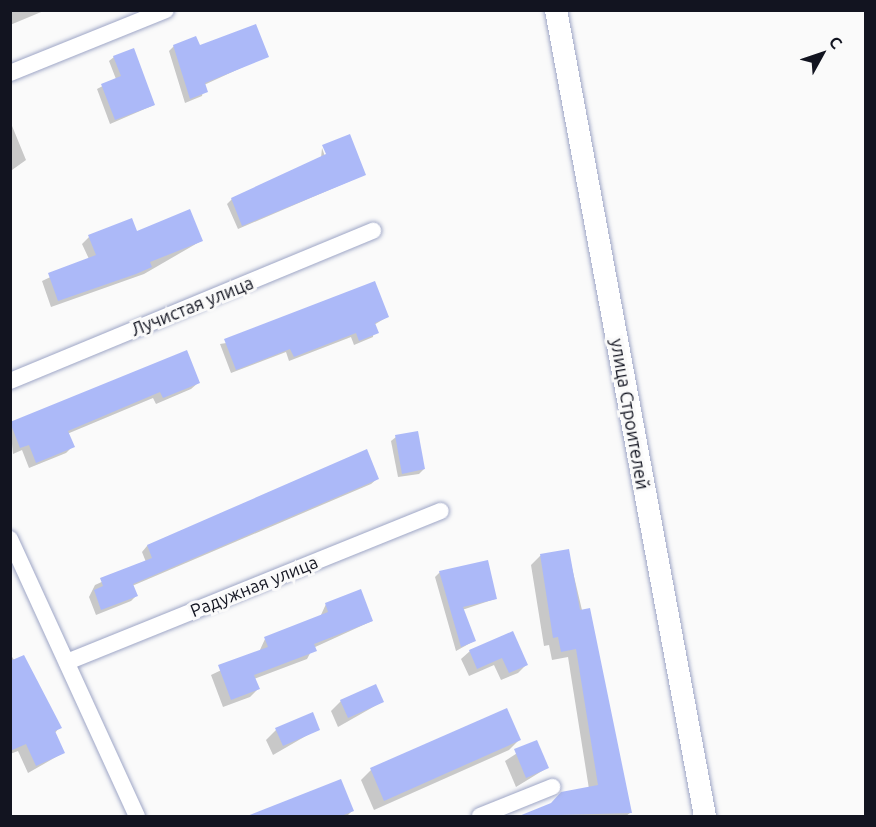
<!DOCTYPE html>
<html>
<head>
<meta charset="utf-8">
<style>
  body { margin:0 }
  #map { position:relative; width:876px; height:827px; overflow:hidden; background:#fafafa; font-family:Ubuntu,sans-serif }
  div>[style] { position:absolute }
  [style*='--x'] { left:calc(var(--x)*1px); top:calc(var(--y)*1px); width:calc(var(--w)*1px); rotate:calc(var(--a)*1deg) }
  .shadow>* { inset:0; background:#0003 }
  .building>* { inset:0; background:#acb9f8 }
  .roads { filter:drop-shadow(0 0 2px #9ea6c6) drop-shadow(0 0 2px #9ea6c6) }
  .street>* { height:16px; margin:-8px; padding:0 8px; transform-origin:8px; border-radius:8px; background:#fff }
  .secondary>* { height:22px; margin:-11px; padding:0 11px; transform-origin:11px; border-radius:11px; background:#fff }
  span { translate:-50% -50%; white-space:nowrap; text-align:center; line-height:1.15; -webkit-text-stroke:6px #fafafa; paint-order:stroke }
  .street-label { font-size:18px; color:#121420 }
  .frame { position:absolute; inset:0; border:12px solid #121420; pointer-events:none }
  .north { position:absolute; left:792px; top:24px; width:60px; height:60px; -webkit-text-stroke:4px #fafafa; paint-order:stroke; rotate:50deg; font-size:16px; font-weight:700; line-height:24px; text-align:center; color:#121420 }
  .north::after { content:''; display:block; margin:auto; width:21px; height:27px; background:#121420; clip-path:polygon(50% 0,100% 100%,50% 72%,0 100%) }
</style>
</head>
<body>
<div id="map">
  <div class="shadow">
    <i style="clip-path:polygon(10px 10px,46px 10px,10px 25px)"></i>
    <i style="clip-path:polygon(174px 46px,199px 47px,267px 56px,204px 85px,202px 96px,185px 103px,169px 51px)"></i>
    <i style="clip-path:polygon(114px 57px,154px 105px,110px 124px,97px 89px,116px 79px,109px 61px)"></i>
    <i style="clip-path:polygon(10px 121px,26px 160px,12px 170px,10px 179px)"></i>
    <i style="clip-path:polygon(322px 148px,327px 162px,364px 175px,238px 229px,227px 204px,232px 199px,321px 158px)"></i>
    <i style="clip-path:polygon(136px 233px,201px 241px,144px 274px,51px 307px,42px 281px,89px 259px,82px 244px,89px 237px)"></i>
    <i style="clip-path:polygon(387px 317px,374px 325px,373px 337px,354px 345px,351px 337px,289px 361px,286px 352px,231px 373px,220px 344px)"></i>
    <i style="clip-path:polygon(186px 352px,198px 383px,191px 389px,156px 404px,153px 398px,67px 434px,73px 446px,66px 453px,29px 468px,22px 450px,13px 454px,10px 424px)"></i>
    <i style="clip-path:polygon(396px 437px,424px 469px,419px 474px,398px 477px,391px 441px)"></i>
    <i style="clip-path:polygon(366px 451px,377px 479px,371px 484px,132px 586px,136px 596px,131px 601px,96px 615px,89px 597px,95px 585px,146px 562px,142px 552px,147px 546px)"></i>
    <i style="clip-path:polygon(568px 551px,630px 813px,626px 816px,523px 816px,589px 789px,568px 657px,552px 660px,549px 645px,544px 646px,531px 565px,540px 556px)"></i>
    <i style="clip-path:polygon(440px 572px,495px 599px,462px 610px,474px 641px,456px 651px,435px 577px)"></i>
    <i style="clip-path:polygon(326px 604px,372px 621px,313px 648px,307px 659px,254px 679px,258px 689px,250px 697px,223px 707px,211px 675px,259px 652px,265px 639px,320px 617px)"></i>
    <i style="clip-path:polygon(512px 633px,526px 665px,518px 673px,501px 680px,494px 665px,469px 676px,461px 659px,470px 651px)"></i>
    <i style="clip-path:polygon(10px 654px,60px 727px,54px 734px,63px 753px,28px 773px,18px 751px,10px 754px)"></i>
    <i style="clip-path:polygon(341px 701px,382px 702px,338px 727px,331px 711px)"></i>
    <i style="clip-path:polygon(318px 729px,273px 755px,266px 740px,276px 730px)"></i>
    <i style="clip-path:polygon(519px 740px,509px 750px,374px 810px,361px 780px,371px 770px)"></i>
    <i style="clip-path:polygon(536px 741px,547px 768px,516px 787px,505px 761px)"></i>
    <i style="clip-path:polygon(340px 781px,352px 811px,347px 816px,249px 816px)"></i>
  </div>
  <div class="building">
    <i style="clip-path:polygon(256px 24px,269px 57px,205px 83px,208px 92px,190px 99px,173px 45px,196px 36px,200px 45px)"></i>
    <i style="clip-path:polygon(134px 48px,155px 105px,115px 120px,101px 84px,121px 76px,113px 56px)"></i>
    <i style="clip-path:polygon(350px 134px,366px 175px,242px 226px,231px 198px,326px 154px,322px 145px)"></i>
    <i style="clip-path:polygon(190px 209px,203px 241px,150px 262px,152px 267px,136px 274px,58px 301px,48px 273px,96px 255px,88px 235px,132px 218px,137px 231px)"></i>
    <i style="clip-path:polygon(375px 281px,389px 317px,375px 323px,379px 333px,359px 341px,356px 333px,294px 357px,290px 349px,236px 370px,224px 339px)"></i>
    <i style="clip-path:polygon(187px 350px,200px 383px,163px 398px,160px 392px,68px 431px,75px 447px,36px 463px,29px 445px,20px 448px,10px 422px)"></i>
    <i style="clip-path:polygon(418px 431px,425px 469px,402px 474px,395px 435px)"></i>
    <i style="clip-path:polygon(367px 449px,379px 479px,133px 584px,138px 596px,101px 610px,94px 590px,103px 586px,100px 578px,152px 558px,147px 545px)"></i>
    <i style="clip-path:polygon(569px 549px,580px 610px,590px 608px,632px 813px,519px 816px,551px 803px,561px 792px,598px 785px,576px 649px,561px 652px,558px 637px,553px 638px,540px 554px)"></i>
    <i style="clip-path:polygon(488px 560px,497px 599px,463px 607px,476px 641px,461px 647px,439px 571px)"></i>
    <i style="clip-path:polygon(361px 589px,373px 621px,314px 644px,317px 651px,254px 675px,260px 689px,231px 700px,218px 665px,268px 647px,264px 637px,328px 612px,325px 603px)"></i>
    <i style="clip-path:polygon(513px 631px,528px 665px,509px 673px,502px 658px,477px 669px,469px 650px)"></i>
    <i style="clip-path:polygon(24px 655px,62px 728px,55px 731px,65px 753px,36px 766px,26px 744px,10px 751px,10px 661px)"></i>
    <i style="clip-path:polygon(376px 684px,384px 702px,348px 718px,340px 700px)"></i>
    <i style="clip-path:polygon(507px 708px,521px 740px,384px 801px,370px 768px)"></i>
    <i style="clip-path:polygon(313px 712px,320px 730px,283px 746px,275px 728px)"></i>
    <i style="clip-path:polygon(537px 740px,549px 768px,526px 778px,514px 749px)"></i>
    <i style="clip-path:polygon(341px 779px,354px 811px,341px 816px,247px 816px)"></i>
  </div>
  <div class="roads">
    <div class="street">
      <i style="--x:10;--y:73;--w:168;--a:-22"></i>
      <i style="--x:10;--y:381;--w:393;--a:-22.5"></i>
      <i style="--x:10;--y:539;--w:305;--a:65.4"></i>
      <i style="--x:67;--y:662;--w:403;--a:-22"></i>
      <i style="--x:480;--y:816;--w:78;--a:-21.9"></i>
    </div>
    <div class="secondary">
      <i style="--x:556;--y:10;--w:820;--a:79.53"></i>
    </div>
  </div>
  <div class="street-label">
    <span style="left:192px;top:306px;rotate:-22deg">Лучистая улица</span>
    <span style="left:630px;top:414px;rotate:80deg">улица Строителей</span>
    <span style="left:254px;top:586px;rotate:-22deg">Радужная улица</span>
  </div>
  <div class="frame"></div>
  <div class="north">С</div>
</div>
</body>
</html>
